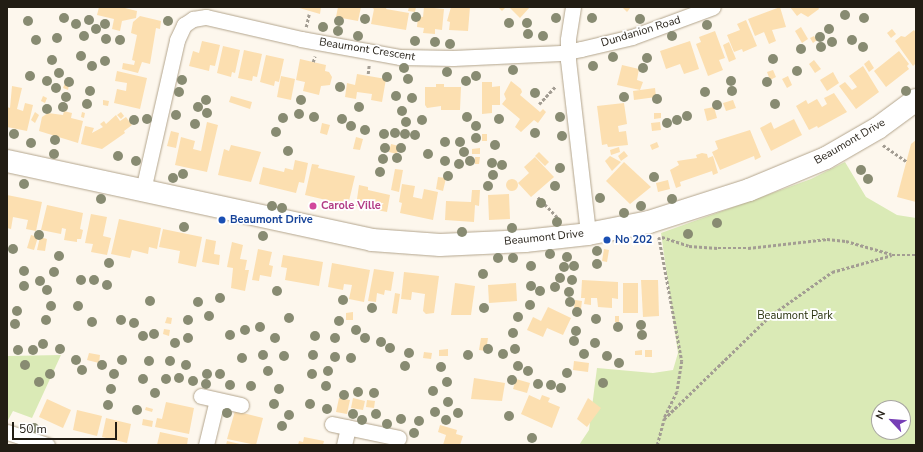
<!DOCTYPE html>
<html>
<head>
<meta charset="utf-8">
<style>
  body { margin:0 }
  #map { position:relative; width:923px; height:452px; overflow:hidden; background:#fdf7ed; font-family:"Nunito Sans",sans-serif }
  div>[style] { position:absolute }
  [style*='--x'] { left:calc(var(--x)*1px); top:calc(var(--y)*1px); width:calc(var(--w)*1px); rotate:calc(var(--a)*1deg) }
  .green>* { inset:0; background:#daeab6 }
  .building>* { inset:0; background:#fcdfb0 }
  .round { border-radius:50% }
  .path>* { height:2.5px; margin-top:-1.25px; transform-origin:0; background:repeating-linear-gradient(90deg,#a39d93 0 3px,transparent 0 5px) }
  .roads { filter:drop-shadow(0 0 1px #b3a58d) drop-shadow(0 0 1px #b3a58d) }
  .street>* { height:15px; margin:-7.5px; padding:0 7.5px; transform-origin:7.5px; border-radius:7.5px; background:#fff }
  .secondary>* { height:22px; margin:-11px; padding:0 11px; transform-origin:11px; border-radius:11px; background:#fff }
  .trees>* { width:10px; height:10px; margin:-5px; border-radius:50%; background:#888b72 }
  .dots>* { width:11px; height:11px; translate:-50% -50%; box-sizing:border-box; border:2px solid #fff; border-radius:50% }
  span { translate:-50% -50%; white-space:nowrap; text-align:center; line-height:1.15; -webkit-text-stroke:3.5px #fff; paint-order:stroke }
  .street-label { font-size:11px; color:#221d14 }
  .hotel-label { font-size:11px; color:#b23c85; font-weight:700 }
  .left { translate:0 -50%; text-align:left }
  .transit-label { font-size:11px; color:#164399; font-weight:700 }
  .park-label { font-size:11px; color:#29320d }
  .frame { position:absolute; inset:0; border:8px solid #221d14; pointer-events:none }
  .north { position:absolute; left:871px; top:400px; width:40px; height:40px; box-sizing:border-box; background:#fff; border:1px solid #a7a5a1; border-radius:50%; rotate:296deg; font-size:11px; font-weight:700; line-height:16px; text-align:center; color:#221d14 }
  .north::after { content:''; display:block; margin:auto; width:14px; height:18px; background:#773fb6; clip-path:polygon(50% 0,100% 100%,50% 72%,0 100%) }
  .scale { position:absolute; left:12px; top:422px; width:105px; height:18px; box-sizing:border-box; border:2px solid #221d14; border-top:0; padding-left:5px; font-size:12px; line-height:14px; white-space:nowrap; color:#221d14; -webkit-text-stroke:3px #fff; paint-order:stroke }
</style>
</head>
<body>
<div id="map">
  <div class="green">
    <i style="clip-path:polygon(evenodd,845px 162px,866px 197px,897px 215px,916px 218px,916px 445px,579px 445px,589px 430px,597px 368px,653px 373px,673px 370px,678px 353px,661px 233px,811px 179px,845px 162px,879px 408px,903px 408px,903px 432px,879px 432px,879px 408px)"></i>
    <i style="clip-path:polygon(61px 355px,32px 418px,13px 411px,7px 422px,7px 356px)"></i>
  </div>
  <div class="building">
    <i style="clip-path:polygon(99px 7px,121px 7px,137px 11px,136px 18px,122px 21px,120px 31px,112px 29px,114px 19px,97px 15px)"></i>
    <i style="clip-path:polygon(296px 7px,321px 7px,320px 14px)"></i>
    <i style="clip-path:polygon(338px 7px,361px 7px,358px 21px,336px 17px)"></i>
    <i style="clip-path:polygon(371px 7px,387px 7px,386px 9px,409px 13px,406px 30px,371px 24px,374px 9px)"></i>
    <i style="clip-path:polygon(409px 7px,416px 7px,415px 12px,408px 11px)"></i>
    <i style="clip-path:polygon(424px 7px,444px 9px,442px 30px,435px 29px,435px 34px,423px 33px,424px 28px,417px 27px,418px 16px,423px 17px)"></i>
    <i style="clip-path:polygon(451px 7px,470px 7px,468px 31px,449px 30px,450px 22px,447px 21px)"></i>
    <i style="clip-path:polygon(498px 7px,506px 7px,502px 11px)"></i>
    <i style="clip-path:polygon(509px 7px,530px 7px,520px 18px)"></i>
    <i style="clip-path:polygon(622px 7px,631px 7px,627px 12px)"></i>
    <i style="clip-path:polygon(780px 7px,786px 27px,772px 30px,776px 41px,769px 44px,764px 32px,755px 36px,748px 19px)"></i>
    <i style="clip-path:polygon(790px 7px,818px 7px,819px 9px,808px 17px,801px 13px,797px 16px)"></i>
    <i style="clip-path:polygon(140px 16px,161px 21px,160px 29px,156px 28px,150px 64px,142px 62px,138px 73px,122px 69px,123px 63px,134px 65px,135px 61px,132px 60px,137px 35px,131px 33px,133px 22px)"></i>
    <i style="clip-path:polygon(746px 20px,757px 46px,743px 52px,742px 49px,734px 52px,727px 35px,740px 30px,737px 24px)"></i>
    <i style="clip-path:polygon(801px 27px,808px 39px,802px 43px,795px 31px)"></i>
    <i style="clip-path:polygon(892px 29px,896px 34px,891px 38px,887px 33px)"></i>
    <i style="clip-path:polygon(914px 30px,916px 33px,916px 63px,913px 66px,895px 41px,901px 36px,905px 37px)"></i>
    <i style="clip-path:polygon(715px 31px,725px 58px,719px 60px,723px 70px,708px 76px,696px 44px,701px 42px,699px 37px)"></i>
    <i style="clip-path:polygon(814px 36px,817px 40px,813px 43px,810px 38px)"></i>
    <i style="clip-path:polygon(202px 41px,220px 45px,215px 66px,210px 65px,209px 71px,189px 66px,193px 51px,199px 53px)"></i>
    <i style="clip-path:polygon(690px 41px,699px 69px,684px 74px,680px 64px,666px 69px,660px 51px)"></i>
    <i style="clip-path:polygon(729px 42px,736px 59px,729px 62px,723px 45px)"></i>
    <i style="clip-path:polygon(223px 46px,240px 50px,235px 73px,232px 72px,231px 77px,217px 73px)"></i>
    <i style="clip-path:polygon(244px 50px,262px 54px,257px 77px,253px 76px,252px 81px,238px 78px)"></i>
    <i style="clip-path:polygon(899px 51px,909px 64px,907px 66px,909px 69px,886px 87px,874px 71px)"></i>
    <i style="clip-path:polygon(266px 55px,284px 59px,279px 82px,275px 81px,274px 86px,260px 82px)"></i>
    <i style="clip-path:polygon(300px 59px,326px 65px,325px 71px,329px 72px,332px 77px,330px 85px,321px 86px,319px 95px,303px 91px,305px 82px,296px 80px)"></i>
    <i style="clip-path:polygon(814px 60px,821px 69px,815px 73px,809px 64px)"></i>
    <i style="clip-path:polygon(869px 60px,874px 68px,869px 72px,864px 64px)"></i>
    <i style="clip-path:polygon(622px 65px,639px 69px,637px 80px,643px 82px,640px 90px,617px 85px)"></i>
    <i style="clip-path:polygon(863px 66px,879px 92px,856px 109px,839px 86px,845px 82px,852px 90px,857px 87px,849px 76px)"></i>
    <i style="clip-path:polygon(773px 70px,776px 77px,770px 80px,767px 72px)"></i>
    <i style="clip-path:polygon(117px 71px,147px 78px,140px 109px,114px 103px,117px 89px,126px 91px,127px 83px,115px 81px)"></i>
    <i style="clip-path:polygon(833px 72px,839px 83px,827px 91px,820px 80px)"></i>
    <i style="clip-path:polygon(357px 74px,386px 79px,382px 102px,371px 100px,372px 94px,357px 92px,356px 99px,345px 97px,347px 83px,355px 85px)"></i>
    <i style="clip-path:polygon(281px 76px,295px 79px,291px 100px,277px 97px)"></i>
    <i style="clip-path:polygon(788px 76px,792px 85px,787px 88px,782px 79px)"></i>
    <i style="clip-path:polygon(511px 81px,521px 89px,522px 92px,520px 95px,540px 112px,543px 109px,546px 112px,538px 123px,534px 120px,521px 132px,515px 127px,520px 119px,502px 104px,506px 99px,504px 94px)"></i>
    <i style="clip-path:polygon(482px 82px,492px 82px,492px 87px,500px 86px,500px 105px,492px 105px,492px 113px,482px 114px)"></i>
    <i style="clip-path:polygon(65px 83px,69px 85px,68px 90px,63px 88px)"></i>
    <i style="clip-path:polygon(436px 84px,444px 84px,444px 87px,461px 87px,460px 110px,441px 110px,441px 106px,427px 108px,425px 105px,425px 87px,436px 87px)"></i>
    <i style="clip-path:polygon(12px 86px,22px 88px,17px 109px,23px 111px,25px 103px,33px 105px,27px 131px,7px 127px,7px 107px,10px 108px)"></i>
    <i style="clip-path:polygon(655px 88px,656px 97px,634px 100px,633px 91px)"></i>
    <i style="clip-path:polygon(834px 93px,847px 112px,818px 128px,817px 126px,809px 130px,796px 106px,806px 100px,808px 104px,817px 99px,822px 107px,827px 104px,824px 98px)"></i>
    <i style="clip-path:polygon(43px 96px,47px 98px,45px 103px,41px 101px)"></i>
    <i style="clip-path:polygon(231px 96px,252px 102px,250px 109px,229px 102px)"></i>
    <i style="clip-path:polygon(103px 100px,109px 101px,108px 106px,103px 105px)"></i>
    <i style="clip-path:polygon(733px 100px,736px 108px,726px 111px,723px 103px)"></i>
    <i style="clip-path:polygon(624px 103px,627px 124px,618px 126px,619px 132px,626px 131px,628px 145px,608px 147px,607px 144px,602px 145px,597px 106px)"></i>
    <i style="clip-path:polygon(714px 107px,717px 118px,707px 121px,704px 109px)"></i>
    <i style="clip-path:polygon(64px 111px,72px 113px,71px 118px,83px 121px,78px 143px,39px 131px,42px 117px,48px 113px,63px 115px)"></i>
    <i style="clip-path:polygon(35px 112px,39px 115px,35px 123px,31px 120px)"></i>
    <i style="clip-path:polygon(82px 112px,85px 113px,84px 118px,81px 117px)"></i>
    <i style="clip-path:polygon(121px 112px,124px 116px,121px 119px,117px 115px)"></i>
    <i style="clip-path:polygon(654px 113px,661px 113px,661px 118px,654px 119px)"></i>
    <i style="clip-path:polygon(116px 115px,120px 121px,126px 117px,132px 125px,124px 131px,125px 133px,102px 149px,81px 144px,85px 126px,94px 128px,92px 133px,103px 127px,100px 124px,104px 121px,106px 124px)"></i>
    <i style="clip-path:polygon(794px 119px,802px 135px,771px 151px,760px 128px,771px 122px,774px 129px)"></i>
    <i style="clip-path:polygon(207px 122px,218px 125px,207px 172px,175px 165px,181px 137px,195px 141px,193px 149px,201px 151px)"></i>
    <i style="clip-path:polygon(660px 122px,661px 130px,652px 131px,651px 123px)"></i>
    <i style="clip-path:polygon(322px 123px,330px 125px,327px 135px,320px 133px)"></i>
    <i style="clip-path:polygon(750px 130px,761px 157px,755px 160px,754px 156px,720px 170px,712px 152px,718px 149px,715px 141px)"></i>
    <i style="clip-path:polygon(171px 131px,179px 133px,176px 148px,167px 146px)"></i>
    <i style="clip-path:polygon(482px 134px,487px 134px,487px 141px,482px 141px)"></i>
    <i style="clip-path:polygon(356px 137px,363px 139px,360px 150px,353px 149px)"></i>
    <i style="clip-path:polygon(916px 140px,916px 202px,897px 197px,911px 144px)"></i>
    <i style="clip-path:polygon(657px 142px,659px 147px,652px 150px,650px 145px)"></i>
    <i style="clip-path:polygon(391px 144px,399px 146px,397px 154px,389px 152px)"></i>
    <i style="clip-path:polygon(231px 145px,261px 152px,251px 182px,218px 175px,224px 149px,229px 151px)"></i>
    <i style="clip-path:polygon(619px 147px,620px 152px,611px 155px,610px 150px)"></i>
    <i style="clip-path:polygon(480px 148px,480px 154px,472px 154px,472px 149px)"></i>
    <i style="clip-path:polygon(624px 151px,628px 156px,621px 161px,618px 156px)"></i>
    <i style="clip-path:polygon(539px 152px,549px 162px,545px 166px,535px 156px)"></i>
    <i style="clip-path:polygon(702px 153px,707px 154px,708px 158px,713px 156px,718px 173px,713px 175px,712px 171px,680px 182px,681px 186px,676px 188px,670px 170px,679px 165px,677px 161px,697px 158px,696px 155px)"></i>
    <i style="clip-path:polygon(610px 156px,621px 162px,612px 171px,605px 161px)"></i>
    <i style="clip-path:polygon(475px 157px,480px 157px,479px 164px,475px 164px)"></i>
    <i style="clip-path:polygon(535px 157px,554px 177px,531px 197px,518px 183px,529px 173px,524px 167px)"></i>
    <i style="clip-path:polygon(295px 160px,308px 163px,304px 183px,299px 182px,296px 193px,259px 184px,263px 167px,284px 172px,285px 168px,293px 170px)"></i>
    <i style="clip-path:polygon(624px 162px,651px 187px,630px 204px,606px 181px)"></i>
    <i style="clip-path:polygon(312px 164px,319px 165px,318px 168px,355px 176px,349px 201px,344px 200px,343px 204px,305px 195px)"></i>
    <i style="clip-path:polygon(395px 169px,403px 170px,399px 192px,391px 190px)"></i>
    <i style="clip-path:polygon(438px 177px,446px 178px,443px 191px,436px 189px)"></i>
    <i class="round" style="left:506px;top:179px;width:12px;height:12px"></i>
    <i style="clip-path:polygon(668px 180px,670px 189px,658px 192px,656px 183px)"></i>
    <i style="clip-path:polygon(402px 184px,415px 186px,413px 197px,422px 199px,424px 189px,438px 192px,433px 220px,400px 213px,402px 203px,399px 202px)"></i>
    <i style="clip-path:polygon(359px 185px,368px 187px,368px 190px,390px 195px,387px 212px,356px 206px)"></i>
    <i style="clip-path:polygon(472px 190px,480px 190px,479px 206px,475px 205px,474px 222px,445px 220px,446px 201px,471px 202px)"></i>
    <i style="clip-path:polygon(509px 194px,510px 219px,489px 220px,488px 195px)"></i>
    <i style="clip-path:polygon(7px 195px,42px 202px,36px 231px,26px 229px,28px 220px,13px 217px,11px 229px,7px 228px)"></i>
    <i style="clip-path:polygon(47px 205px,83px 213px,80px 229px,83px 230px,81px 239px,77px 239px,77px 242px,64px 240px,66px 229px,62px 228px,61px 234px,41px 230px)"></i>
    <i style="clip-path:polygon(91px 214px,107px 217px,103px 236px,111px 238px,107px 255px,91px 252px,93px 244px,85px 243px)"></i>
    <i style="clip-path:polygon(119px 219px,161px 228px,157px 249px,149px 247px,148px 254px,132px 250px,130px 258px,111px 254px)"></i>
    <i style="clip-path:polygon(163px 229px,202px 237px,196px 267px,178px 263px,180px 251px,159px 247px)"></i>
    <i style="clip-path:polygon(31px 235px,38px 237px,34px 250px,27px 248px)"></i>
    <i style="clip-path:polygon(40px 237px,47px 239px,45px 251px,37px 250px)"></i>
    <i style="clip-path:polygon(206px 239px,216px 241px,214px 254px,220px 255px,219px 265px,202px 262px)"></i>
    <i style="clip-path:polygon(232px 242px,243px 245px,240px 259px,247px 260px,245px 270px,249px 270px,245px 291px,231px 288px,233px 268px,227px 267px)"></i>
    <i style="clip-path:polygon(258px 249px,272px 252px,269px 265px,273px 266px,271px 277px,260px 275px,259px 281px,252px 280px)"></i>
    <i style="clip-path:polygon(604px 249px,609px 250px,607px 262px,602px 261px)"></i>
    <i style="clip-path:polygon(283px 255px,323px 262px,319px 286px,285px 280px,287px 268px,281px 267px)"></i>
    <i style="clip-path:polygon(332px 263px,370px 270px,364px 302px,349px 299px,352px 285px,344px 284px,343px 290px,328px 287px)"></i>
    <i style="clip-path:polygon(374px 269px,394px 272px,391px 291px,385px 290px,384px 295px,377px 293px,376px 302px,368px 301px)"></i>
    <i style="clip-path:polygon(404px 272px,439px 276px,434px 313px,426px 314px,423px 311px,425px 294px,412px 292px,411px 300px,401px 299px)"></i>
    <i style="clip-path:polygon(582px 280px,618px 282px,618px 299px,612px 298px,612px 308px,598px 307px,597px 298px,591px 298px,591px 305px,584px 304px,585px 298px,581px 298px)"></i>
    <i style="clip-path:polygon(641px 280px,658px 280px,659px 316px,643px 317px)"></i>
    <i style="clip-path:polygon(455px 283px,475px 286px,471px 315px,451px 315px)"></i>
    <i style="clip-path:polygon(516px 283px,517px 301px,489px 303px,488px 285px)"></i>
    <i style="clip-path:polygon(623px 283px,638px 283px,638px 313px,623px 313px)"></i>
    <i style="clip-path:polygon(395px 293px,400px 294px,397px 314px,392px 313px)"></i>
    <i style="clip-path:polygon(575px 300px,582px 301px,581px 309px,574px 308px)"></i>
    <i style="clip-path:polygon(548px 307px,571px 318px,563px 335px,547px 328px,543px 337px,527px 330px,533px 317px,541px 321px)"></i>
    <i style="clip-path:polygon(353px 312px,353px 320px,346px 320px,346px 313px)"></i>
    <i style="clip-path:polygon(615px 316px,619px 316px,619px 322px,615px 322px)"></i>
    <i style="clip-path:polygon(167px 317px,172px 318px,171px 324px,165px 323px)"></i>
    <i style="clip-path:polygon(164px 329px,170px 330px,169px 336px,163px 334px)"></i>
    <i style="clip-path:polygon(481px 338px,488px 338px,486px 351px,479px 350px)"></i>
    <i style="clip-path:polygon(448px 349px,448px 356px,439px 356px,439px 350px)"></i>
    <i style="clip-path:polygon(642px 350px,642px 355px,635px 355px,635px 351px)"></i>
    <i style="clip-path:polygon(645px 350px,652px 350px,652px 357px,645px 357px)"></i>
    <i style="clip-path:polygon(424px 352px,432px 353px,431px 359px,423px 358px)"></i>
    <i style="clip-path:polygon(89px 353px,100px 355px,99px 363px,87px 360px)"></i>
    <i style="clip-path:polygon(574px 361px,589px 363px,588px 372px,573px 370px)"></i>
    <i style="clip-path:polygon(474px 378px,505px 383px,502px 401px,471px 399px)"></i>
    <i style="clip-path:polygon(516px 379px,530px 383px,527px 393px,513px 389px)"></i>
    <i style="clip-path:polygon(529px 395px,540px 400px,542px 395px,550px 398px,548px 402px,560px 407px,552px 428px,521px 414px)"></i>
    <i style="clip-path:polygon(339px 398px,350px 400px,347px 414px,336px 412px)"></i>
    <i style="clip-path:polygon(353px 398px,365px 401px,363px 410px,351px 408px)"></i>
    <i style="clip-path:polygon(588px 398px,601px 408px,587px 427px,577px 419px)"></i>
    <i style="clip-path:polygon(47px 399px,71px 410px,63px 428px,39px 417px)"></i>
    <i style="clip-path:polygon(367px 400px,375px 401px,374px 408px,366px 407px)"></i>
    <i style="clip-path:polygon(166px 402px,194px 408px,189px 434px,155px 427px,157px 418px,162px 419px)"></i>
    <i style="clip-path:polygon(146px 407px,153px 409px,152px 412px,145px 410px)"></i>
    <i style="clip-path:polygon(77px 410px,102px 416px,97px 436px,73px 430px)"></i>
    <i style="clip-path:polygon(235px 411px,263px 418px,256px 445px,227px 439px)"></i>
    <i style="clip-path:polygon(106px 418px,131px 424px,127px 443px,102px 437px)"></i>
    <i style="clip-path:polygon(143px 419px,153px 421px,152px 427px,142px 425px)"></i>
    <i style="clip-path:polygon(440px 425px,457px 430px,456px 434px,463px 436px,460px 445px,443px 445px,446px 435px,438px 432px)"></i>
    <i style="clip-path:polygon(160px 432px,188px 438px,187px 445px,157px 445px)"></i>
    <i style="clip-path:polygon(304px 437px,324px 441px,323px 445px,298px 445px,299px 441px,303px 442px)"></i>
    <i style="clip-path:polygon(227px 441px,240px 444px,240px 445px,226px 445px)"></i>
  </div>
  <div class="path">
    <i style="--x:306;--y:27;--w:13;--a:-77"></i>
    <i style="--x:313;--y:62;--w:6;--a:-72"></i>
    <i style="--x:368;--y:74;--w:9;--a:-84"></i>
    <i style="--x:539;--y:104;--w:25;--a:-47"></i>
    <i style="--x:883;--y:145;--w:29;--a:35"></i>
    <i style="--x:538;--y:197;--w:32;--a:46"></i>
    <i style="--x:659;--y:237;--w:126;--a:79.5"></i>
    <i style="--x:682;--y:361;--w:31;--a:99"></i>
    <i style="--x:677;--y:392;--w:28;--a:116"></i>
    <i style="--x:662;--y:237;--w:28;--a:18"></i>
    <i style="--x:689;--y:246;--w:29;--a:4"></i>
    <i style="--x:718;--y:248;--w:30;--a:0"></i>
    <i style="--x:748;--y:248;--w:80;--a:-6.5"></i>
    <i style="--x:827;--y:239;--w:19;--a:6"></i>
    <i style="--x:846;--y:241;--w:47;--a:16.1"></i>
    <i style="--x:657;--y:445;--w:27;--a:-75"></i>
    <i style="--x:664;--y:419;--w:148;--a:-44.2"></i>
    <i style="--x:770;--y:316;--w:76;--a:-35.4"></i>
    <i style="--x:832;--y:272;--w:62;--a:-15.8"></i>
    <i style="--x:892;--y:255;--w:24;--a:0"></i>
  </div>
  <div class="roads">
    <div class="street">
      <i style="--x:573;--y:7;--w:33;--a:99"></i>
      <i style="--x:568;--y:40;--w:20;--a:90"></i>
      <i style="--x:568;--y:60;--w:175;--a:83.4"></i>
      <i style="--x:143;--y:190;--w:154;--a:-77.2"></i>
      <i style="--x:177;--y:40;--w:17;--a:-65"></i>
      <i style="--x:184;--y:25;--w:11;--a:-34"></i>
      <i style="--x:193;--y:19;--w:13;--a:-9"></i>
      <i style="--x:206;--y:17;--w:98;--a:13"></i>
      <i style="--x:301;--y:39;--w:101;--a:10.3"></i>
      <i style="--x:400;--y:57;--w:53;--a:1.1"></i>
      <i style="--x:453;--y:58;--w:108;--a:-2.7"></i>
      <i style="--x:561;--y:53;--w:20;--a:-11"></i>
      <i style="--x:581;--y:49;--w:52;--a:-13.2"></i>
      <i style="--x:632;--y:37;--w:86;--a:-20.3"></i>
      <i style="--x:201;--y:396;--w:41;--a:12.7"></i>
      <i style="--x:332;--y:424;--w:68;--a:11.8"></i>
      <i style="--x:7;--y:432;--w:42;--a:18"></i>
      <i style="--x:206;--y:445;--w:46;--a:-76.3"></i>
      <i style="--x:344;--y:445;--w:18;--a:-77"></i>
    </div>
    <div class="secondary">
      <i style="--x:7;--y:161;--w:373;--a:12.2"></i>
      <i style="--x:372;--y:240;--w:68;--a:4.2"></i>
      <i style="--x:440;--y:245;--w:85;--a:-2.7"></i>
      <i style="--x:525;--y:241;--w:63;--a:-6.3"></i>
      <i style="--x:588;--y:234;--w:62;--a:-11.1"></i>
      <i style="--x:649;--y:222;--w:105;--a:-17.7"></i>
      <i style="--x:749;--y:190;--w:83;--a:-22.6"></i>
      <i style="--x:826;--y:158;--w:60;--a:-30"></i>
      <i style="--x:878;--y:128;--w:47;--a:-36.4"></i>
    </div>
  </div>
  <div class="trees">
    <i style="left:845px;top:15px"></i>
    <i style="left:416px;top:17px"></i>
    <i style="left:64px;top:18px"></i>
    <i style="left:556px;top:18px"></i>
    <i style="left:592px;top:18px"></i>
    <i style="left:864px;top:18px"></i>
    <i style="left:365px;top:19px"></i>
    <i style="left:640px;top:19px"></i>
    <i style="left:89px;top:20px"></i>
    <i style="left:28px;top:21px"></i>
    <i style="left:168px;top:21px"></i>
    <i style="left:339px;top:21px"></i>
    <i style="left:509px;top:23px"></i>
    <i style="left:527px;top:23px"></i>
    <i style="left:76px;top:24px"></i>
    <i style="left:105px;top:24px"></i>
    <i style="left:707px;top:25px"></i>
    <i style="left:323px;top:27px"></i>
    <i style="left:96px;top:29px"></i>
    <i style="left:829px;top:29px"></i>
    <i style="left:338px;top:31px"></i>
    <i style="left:528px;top:34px"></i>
    <i style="left:84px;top:36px"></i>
    <i style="left:358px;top:36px"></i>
    <i style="left:543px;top:36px"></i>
    <i style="left:672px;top:36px"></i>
    <i style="left:820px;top:37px"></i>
    <i style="left:57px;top:38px"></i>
    <i style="left:106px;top:39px"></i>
    <i style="left:36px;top:40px"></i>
    <i style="left:120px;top:40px"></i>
    <i style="left:852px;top:40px"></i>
    <i style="left:415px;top:41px"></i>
    <i style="left:435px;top:42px"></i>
    <i style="left:832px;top:42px"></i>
    <i style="left:450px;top:44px"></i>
    <i style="left:821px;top:47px"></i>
    <i style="left:863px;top:47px"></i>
    <i style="left:801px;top:49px"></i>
    <i style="left:81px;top:56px"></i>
    <i style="left:613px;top:57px"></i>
    <i style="left:647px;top:58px"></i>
    <i style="left:773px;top:59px"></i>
    <i style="left:52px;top:60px"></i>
    <i style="left:105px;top:61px"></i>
    <i style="left:92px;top:66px"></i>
    <i style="left:593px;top:66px"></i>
    <i style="left:404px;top:68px"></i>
    <i style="left:643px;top:68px"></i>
    <i style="left:513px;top:70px"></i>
    <i style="left:797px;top:71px"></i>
    <i style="left:447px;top:72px"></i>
    <i style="left:59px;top:73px"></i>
    <i style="left:30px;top:76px"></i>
    <i style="left:476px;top:76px"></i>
    <i style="left:387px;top:77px"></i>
    <i style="left:408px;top:79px"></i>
    <i style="left:182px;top:80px"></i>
    <i style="left:47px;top:81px"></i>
    <i style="left:466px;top:81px"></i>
    <i style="left:731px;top:81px"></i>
    <i style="left:69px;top:82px"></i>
    <i style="left:767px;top:82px"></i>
    <i style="left:340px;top:87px"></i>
    <i style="left:56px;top:88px"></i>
    <i style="left:90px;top:91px"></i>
    <i style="left:732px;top:91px"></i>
    <i style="left:906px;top:91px"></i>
    <i style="left:179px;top:92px"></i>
    <i style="left:705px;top:92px"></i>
    <i style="left:535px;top:93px"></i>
    <i style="left:396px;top:96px"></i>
    <i style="left:66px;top:97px"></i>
    <i style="left:624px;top:97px"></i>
    <i style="left:412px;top:98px"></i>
    <i style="left:657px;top:99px"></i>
    <i style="left:206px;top:100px"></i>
    <i style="left:301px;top:100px"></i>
    <i style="left:87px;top:104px"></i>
    <i style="left:775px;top:104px"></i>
    <i style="left:717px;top:105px"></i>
    <i style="left:63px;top:107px"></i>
    <i style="left:198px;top:107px"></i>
    <i style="left:359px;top:107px"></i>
    <i style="left:47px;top:109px"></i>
    <i style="left:402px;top:111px"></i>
    <i style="left:207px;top:113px"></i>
    <i style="left:299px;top:114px"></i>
    <i style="left:176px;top:115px"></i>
    <i style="left:687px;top:116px"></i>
    <i style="left:314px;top:117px"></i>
    <i style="left:467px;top:117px"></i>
    <i style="left:560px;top:117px"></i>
    <i style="left:283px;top:118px"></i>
    <i style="left:147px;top:119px"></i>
    <i style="left:342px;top:119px"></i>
    <i style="left:499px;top:119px"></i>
    <i style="left:134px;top:120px"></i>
    <i style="left:422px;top:120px"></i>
    <i style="left:677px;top:120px"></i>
    <i style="left:406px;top:122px"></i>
    <i style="left:667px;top:123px"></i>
    <i style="left:195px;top:124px"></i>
    <i style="left:351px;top:126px"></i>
    <i style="left:476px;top:126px"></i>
    <i style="left:365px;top:130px"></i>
    <i style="left:276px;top:132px"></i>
    <i style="left:395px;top:133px"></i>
    <i style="left:535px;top:133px"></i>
    <i style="left:14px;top:134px"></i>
    <i style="left:384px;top:134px"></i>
    <i style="left:405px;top:134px"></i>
    <i style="left:415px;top:135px"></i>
    <i style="left:562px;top:136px"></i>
    <i style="left:476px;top:138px"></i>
    <i style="left:55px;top:140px"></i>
    <i style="left:445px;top:142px"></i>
    <i style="left:460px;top:142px"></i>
    <i style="left:31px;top:143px"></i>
    <i style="left:495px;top:145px"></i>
    <i style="left:385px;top:148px"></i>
    <i style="left:401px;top:148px"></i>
    <i style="left:288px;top:151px"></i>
    <i style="left:464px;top:152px"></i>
    <i style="left:54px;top:154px"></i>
    <i style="left:428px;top:154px"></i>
    <i style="left:118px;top:156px"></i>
    <i style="left:397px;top:158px"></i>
    <i style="left:383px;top:159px"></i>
    <i style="left:136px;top:161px"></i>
    <i style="left:445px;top:161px"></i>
    <i style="left:470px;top:161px"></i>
    <i style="left:492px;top:163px"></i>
    <i style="left:459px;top:164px"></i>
    <i style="left:502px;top:165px"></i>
    <i style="left:560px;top:168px"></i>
    <i style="left:861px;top:170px"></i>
    <i style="left:380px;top:172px"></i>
    <i style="left:183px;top:174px"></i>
    <i style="left:493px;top:175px"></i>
    <i style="left:448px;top:176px"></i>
    <i style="left:654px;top:177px"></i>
    <i style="left:173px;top:178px"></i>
    <i style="left:868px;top:179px"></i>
    <i style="left:24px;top:184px"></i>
    <i style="left:488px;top:186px"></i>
    <i style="left:555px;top:186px"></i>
    <i style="left:600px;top:198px"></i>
    <i style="left:101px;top:199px"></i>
    <i style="left:672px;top:199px"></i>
    <i style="left:541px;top:203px"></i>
    <i style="left:272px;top:206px"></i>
    <i style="left:641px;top:206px"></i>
    <i style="left:282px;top:208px"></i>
    <i style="left:624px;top:213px"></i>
    <i style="left:557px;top:222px"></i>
    <i style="left:717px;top:223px"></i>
    <i style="left:184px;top:227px"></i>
    <i style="left:512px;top:228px"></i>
    <i style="left:462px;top:232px"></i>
    <i style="left:688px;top:234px"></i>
    <i style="left:39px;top:235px"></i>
    <i style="left:263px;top:236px"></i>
    <i style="left:13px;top:249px"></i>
    <i style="left:597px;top:251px"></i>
    <i style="left:550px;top:254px"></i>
    <i style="left:59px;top:256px"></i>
    <i style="left:567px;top:257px"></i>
    <i style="left:498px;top:258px"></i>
    <i style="left:513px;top:258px"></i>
    <i style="left:109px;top:263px"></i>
    <i style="left:597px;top:264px"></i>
    <i style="left:531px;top:266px"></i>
    <i style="left:574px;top:266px"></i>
    <i style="left:564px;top:267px"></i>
    <i style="left:24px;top:271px"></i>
    <i style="left:54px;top:272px"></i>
    <i style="left:483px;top:274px"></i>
    <i style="left:560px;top:278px"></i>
    <i style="left:81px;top:280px"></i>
    <i style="left:94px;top:280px"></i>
    <i style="left:572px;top:280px"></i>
    <i style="left:40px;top:281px"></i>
    <i style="left:107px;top:285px"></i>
    <i style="left:24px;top:286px"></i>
    <i style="left:531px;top:286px"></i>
    <i style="left:555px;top:287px"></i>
    <i style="left:47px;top:290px"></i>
    <i style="left:277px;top:291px"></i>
    <i style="left:540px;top:291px"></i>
    <i style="left:569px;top:292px"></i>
    <i style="left:220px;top:298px"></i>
    <i style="left:343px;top:300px"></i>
    <i style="left:150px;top:301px"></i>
    <i style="left:198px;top:302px"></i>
    <i style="left:570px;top:302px"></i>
    <i style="left:530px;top:305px"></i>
    <i style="left:51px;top:306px"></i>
    <i style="left:78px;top:306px"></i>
    <i style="left:372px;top:308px"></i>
    <i style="left:484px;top:308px"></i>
    <i style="left:17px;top:311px"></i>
    <i style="left:577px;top:312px"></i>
    <i style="left:209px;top:316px"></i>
    <i style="left:518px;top:317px"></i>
    <i style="left:289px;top:318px"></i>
    <i style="left:596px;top:319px"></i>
    <i style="left:46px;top:320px"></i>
    <i style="left:121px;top:320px"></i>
    <i style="left:188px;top:320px"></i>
    <i style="left:339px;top:321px"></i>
    <i style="left:92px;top:322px"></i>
    <i style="left:134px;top:323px"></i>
    <i style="left:15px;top:324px"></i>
    <i style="left:641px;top:325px"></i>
    <i style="left:260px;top:327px"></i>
    <i style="left:618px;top:327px"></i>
    <i style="left:245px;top:330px"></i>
    <i style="left:356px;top:330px"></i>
    <i style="left:576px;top:331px"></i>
    <i style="left:513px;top:333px"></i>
    <i style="left:154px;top:334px"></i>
    <i style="left:230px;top:335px"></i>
    <i style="left:642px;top:335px"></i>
    <i style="left:143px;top:336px"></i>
    <i style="left:315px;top:336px"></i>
    <i style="left:188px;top:338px"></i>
    <i style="left:275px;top:338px"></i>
    <i style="left:335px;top:338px"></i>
    <i style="left:365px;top:338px"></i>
    <i style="left:574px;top:341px"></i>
    <i style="left:381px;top:342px"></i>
    <i style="left:175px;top:343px"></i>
    <i style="left:595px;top:343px"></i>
    <i style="left:43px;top:344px"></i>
    <i style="left:390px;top:348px"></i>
    <i style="left:60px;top:349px"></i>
    <i style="left:488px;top:349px"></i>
    <i style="left:515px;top:349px"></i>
    <i style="left:18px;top:350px"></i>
    <i style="left:33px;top:350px"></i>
    <i style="left:409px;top:353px"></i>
    <i style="left:503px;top:354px"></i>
    <i style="left:584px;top:354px"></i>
    <i style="left:263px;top:355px"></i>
    <i style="left:313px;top:355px"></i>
    <i style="left:468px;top:355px"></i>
    <i style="left:284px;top:356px"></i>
    <i style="left:607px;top:356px"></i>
    <i style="left:335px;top:357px"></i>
    <i style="left:242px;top:358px"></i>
    <i style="left:351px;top:358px"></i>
    <i style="left:76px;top:360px"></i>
    <i style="left:122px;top:360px"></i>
    <i style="left:149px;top:361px"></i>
    <i style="left:170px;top:361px"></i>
    <i style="left:619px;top:363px"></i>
    <i style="left:25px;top:365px"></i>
    <i style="left:102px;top:365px"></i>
    <i style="left:186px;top:365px"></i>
    <i style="left:405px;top:366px"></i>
    <i style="left:518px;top:366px"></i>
    <i style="left:441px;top:367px"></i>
    <i style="left:82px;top:370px"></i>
    <i style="left:268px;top:371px"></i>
    <i style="left:328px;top:371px"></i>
    <i style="left:528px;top:371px"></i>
    <i style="left:567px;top:373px"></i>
    <i style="left:50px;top:374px"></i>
    <i style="left:114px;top:374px"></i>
    <i style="left:207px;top:374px"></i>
    <i style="left:220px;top:374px"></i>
    <i style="left:312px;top:374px"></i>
    <i style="left:179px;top:378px"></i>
    <i style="left:143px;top:379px"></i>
    <i style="left:166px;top:379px"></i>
    <i style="left:512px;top:380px"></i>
    <i style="left:193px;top:381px"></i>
    <i style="left:39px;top:382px"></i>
    <i style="left:447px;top:382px"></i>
    <i style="left:603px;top:383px"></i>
    <i style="left:206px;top:384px"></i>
    <i style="left:538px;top:384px"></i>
    <i style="left:230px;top:385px"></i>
    <i style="left:551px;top:385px"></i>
    <i style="left:251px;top:386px"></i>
    <i style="left:326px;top:386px"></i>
    <i style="left:561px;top:388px"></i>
    <i style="left:111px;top:389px"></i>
    <i style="left:279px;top:389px"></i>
    <i style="left:433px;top:391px"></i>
    <i style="left:358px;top:392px"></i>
    <i style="left:155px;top:393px"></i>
    <i style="left:374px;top:393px"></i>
    <i style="left:344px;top:395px"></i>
    <i style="left:448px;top:402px"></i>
    <i style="left:274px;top:404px"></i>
    <i style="left:310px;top:404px"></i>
    <i style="left:108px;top:405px"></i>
    <i style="left:327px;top:409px"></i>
    <i style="left:137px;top:410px"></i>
    <i style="left:435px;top:412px"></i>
    <i style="left:227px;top:413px"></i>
    <i style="left:458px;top:413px"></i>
    <i style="left:353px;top:414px"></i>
    <i style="left:376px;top:414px"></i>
    <i style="left:289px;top:415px"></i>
    <i style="left:509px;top:416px"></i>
    <i style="left:401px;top:419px"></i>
    <i style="left:362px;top:420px"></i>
    <i style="left:446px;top:420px"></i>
    <i style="left:419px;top:421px"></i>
    <i style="left:387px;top:424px"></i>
    <i style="left:282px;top:426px"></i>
    <i style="left:34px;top:428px"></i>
    <i style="left:414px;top:433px"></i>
    <i style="left:532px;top:438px"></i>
  </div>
  <div class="dots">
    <i style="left:313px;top:206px;background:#d1479c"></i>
    <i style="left:222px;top:220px;background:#1a4fb4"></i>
    <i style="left:607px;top:240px;background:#1a4fb4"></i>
  </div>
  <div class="street-label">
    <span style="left:641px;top:32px;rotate:-17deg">Dundanion Road</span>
    <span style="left:367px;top:50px;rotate:9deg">Beaumont Crescent</span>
    <span style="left:850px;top:142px;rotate:-30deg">Beaumont Drive</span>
    <span style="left:544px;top:238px;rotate:-6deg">Beaumont Drive</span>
  </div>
  <div class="hotel-label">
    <span class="left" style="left:321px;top:206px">Carole Ville</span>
  </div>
  <div class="transit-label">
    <span class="left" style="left:230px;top:220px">Beaumont Drive</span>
    <span class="left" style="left:615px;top:240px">No 202</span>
  </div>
  <div class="park-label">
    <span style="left:795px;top:316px">Beaumont Park</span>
  </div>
  <div class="frame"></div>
  <div class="north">N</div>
  <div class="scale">50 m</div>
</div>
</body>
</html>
